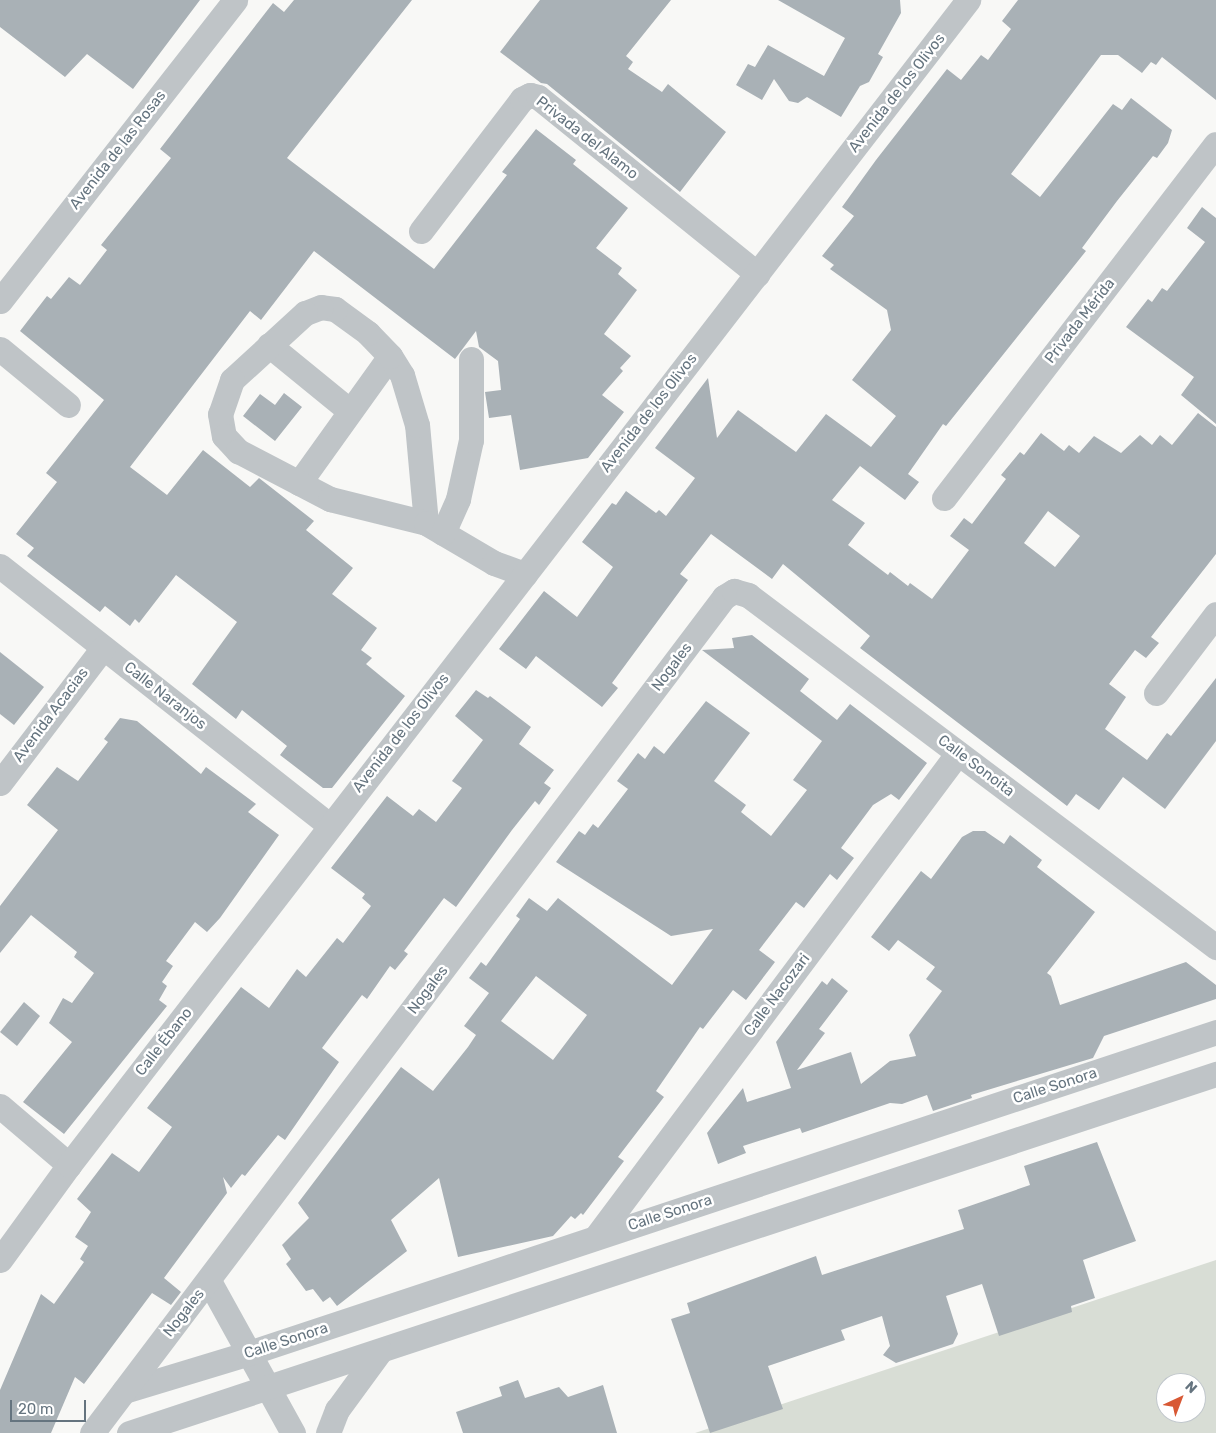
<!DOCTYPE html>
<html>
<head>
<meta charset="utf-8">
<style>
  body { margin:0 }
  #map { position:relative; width:1216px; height:1433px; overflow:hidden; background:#f8f8f6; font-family:Rubik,sans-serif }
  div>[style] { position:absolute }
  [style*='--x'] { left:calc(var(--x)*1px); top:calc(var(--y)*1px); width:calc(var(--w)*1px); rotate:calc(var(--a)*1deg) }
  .green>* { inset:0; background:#d8ddd5 }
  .building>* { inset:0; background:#a9b1b6 }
  .minor>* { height:25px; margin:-12.5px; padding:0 12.5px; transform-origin:12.5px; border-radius:12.5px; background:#bfc4c7 }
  span { translate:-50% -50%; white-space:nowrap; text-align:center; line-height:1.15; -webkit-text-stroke:5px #fff; paint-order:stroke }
  .street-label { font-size:15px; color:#65747f }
  .north { position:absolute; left:1156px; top:1373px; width:50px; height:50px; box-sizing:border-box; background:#fff; border:1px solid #c1c7cc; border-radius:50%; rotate:43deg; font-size:14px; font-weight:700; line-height:20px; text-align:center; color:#65747f }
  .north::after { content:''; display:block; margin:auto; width:18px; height:22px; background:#d85935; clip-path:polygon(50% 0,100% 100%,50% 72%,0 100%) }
  .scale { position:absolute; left:10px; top:1400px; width:76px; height:22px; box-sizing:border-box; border:2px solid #65747f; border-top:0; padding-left:6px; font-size:15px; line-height:18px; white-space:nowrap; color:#65747f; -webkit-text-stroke:4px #fff; paint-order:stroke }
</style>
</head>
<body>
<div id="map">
  <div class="green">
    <i style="clip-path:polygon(evenodd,1216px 1260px,1216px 1433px,695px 1433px,1216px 1260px,1166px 1383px,1196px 1383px,1196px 1413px,1166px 1413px,1166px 1383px)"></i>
  </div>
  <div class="building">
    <i style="clip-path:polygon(0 0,200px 0,133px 89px,87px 54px,65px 77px,0 27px)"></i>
    <i style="clip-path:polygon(294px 0,412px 0,287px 158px,434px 269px,507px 175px,502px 172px,536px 129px,576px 160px,573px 164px,628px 208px,596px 248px,622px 268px,618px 274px,637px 290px,604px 334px,631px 356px,620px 368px,623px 371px,602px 395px,624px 412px,588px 458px,520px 470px,511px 415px,489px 418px,485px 392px,501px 390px,498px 361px,479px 347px,476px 331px,455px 359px,314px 251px,261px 320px,250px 311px,130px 467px,167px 495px,203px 450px,250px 487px,259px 478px,314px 521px,306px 530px,353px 568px,332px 594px,377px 628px,361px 650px,372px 658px,366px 664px,405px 696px,332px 788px,323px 788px,280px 755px,287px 746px,242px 710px,236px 719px,192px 684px,237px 622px,176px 575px,139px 623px,135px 619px,130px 626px,105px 606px,100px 612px,27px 556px,34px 548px,16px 534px,57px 482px,46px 473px,104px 400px,20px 331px,47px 296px,51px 299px,69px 277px,80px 285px,107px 250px,101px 245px,171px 158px,160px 149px,273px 3px,284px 12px)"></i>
    <i style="clip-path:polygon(540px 0,671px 0,626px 56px,633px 62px,628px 69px,662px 92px,668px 84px,726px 132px,680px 192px,547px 84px,541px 83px,500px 52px)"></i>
    <i style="clip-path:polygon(778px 0,900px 0,901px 13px,878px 54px,883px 57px,869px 82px,860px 86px,841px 117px,807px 97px,798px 103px,789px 101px,774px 79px,762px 100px,736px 85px,748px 64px,755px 67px,768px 45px,824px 76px,845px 38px)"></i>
    <i style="clip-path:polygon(evenodd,1018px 0,1216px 0,1216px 100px,1162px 57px,1156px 65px,1151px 62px,1142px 73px,1118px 55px,1101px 55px,1011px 174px,1040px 197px,1113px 104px,1122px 110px,1131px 98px,1172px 130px,1168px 143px,1157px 158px,1153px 156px,1117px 201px,1082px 248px,1086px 251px,946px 426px,943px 424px,908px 474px,919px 482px,905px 500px,860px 466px,832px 500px,865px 523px,848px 545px,888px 575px,890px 572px,908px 586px,910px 583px,932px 599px,969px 550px,950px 536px,964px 518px,972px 524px,1006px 479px,1001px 475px,1020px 452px,1024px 455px,1041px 433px,1064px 451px,1069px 445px,1079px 453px,1094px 436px,1121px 453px,1140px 435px,1152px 445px,1160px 435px,1172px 445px,1198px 413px,1216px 427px,1216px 554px,1151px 637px,1159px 643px,1146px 658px,1135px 650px,1109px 684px,1126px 697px,1105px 729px,1147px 760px,1167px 733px,1171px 736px,1216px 678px,1216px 741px,1165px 809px,1123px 777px,1099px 810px,1076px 794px,1067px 806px,860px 648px,870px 636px,783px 564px,772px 579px,711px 534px,680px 574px,688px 580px,612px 683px,618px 688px,602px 707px,536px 656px,526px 669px,499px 649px,544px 591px,577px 617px,613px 567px,582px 542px,612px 503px,616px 505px,626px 491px,656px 513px,659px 510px,666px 516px,695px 478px,655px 448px,708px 378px,717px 438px,738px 410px,796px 452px,826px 414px,871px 447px,896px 416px,852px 380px,891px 330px,887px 310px,830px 269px,834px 265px,822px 256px,854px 216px,842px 207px,876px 160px,947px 69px,961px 80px,981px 55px,988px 60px,1011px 29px,1002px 21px,1018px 0,1048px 511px,1080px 536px,1055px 567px,1024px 543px,1048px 511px)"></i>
    <i style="clip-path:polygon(1202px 207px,1216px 218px,1216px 424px,1181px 395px,1194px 377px,1126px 327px,1148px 299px,1152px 302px,1162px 288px,1167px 291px,1205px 242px,1187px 228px)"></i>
    <i style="clip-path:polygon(284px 393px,302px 407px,275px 441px,243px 416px,260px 394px,275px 405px)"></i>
    <i style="clip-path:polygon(evenodd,752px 635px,809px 679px,800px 691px,837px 720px,850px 704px,927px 763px,899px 800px,891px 794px,873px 805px,841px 848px,854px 858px,837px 880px,830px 874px,804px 908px,796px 902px,759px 950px,775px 962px,746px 1000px,733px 990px,703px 1029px,700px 1027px,656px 1091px,664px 1097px,618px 1157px,624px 1161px,583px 1215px,581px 1213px,575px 1219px,571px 1216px,553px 1236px,458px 1257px,439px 1178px,391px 1220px,407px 1251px,337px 1306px,330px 1297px,323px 1302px,313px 1289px,306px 1291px,286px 1264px,291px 1259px,282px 1245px,309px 1218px,298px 1203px,401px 1067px,433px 1091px,468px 1047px,476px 1035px,464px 1026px,489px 993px,469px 978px,481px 962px,486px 966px,520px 919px,516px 916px,529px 898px,547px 911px,558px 898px,672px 985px,713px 929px,671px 936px,556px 862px,579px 831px,585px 835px,593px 824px,598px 828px,628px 789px,617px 781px,638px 753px,645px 759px,654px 746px,664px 754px,706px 701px,750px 733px,714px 781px,746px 805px,741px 812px,771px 836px,807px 790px,793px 780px,822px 741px,702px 650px,734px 648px,732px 638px,752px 635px,536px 976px,587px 1015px,553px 1060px,501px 1021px,536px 976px)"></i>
    <i style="clip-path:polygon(0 652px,44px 687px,14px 725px,0 714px)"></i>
    <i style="clip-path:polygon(476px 690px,488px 698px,490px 696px,531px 727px,519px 744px,554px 770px,544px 783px,551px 788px,539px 805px,535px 801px,512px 830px,456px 907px,444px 898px,404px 951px,408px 954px,395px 970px,390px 966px,367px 999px,362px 995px,334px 1032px,322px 1048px,339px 1062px,285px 1140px,278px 1135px,245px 1176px,242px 1174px,231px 1188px,223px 1177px,227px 1193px,164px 1278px,181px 1292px,171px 1305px,152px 1293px,84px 1384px,75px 1377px,51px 1433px,0 1433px,0 1390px,41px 1294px,54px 1304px,84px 1262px,80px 1259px,88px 1246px,75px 1237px,91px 1212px,77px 1199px,112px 1153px,139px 1172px,172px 1127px,147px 1108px,241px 987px,269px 1008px,297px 969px,306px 977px,337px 938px,343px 943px,371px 906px,362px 898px,365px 894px,331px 868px,387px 796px,413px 816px,419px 809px,436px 822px,462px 788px,452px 781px,483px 740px,455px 716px)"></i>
    <i style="clip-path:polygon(120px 718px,137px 721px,201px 774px,206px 767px,256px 804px,248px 812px,279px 835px,220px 918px,207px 932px,195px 922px,166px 961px,173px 966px,162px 982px,167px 986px,159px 1000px,167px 1006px,64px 1134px,23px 1102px,72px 1042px,49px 1023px,63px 998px,72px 1003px,94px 973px,74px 957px,77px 952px,31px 915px,0 953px,0 906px,58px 830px,27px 805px,57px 767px,78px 781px,108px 742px,104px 739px)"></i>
    <i style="clip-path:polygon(973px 831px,985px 831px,1004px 844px,1010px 835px,1042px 860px,1037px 867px,1095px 912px,1047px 973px,1051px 976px,1060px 1005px,1186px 962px,1216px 985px,1216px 999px,1104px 1036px,1093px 1058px,971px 1095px,972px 1098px,933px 1111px,927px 1095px,902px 1104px,890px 1103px,802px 1133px,800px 1128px,743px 1146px,746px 1153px,718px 1164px,707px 1133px,743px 1088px,747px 1102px,791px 1088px,776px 1042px,822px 981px,827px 985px,832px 978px,848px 991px,819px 1029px,825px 1033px,797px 1070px,851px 1052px,861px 1084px,890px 1061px,916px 1056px,909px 1035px,942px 991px,926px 979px,935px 967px,898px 940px,889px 951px,871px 937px,921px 871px,931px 879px,962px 837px)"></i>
    <i style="clip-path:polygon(24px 1002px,40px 1016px,17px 1046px,0 1032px)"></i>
    <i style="clip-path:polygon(1097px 1142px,1136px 1241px,1083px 1260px,1095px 1298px,1071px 1306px,1072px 1312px,999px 1336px,982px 1284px,946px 1296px,958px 1334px,953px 1344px,896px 1363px,883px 1355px,890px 1346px,882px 1316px,841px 1330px,845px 1340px,768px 1366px,783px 1409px,710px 1433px,671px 1319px,690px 1313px,687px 1303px,816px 1256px,822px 1275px,964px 1229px,958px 1210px,1030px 1185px,1024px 1166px)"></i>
    <i style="clip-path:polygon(518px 1380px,525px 1398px,559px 1387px,568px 1397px,603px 1385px,617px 1433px,463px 1433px,456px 1412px,502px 1396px,499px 1387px)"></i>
  </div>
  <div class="minor">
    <i style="--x:421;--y:231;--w:166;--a:-52.6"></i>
    <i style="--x:522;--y:99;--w:9;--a:-27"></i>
    <i style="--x:530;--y:95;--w:8;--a:14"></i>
    <i style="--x:538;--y:97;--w:282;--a:38.9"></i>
    <i style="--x:0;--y:301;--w:382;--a:-52"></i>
    <i style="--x:269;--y:345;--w:104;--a:39.2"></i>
    <i style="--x:0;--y:349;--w:88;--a:39.5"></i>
    <i style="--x:299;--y:483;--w:156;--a:-54.4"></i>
    <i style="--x:944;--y:498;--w:446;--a:-52.5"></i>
    <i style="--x:426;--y:523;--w:98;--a:-95.2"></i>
    <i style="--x:417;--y:425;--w:52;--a:-106.7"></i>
    <i style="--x:402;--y:375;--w:22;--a:-122"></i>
    <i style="--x:390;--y:356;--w:32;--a:-134"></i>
    <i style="--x:368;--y:333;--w:41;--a:-144"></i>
    <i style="--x:335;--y:309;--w:14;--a:-172"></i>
    <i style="--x:321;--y:307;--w:17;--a:159"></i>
    <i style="--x:305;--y:313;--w:99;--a:137.5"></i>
    <i style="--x:232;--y:380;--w:36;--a:109"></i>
    <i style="--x:220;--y:414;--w:22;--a:80"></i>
    <i style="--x:224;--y:436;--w:21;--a:47"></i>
    <i style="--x:238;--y:451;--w:104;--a:27.6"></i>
    <i style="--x:330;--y:499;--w:99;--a:14"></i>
    <i style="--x:426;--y:523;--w:79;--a:30.5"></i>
    <i style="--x:494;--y:563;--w:33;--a:20"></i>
    <i style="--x:443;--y:533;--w:37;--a:-66"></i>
    <i style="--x:458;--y:499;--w:60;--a:-77.6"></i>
    <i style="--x:471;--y:440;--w:81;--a:-90"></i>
    <i style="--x:0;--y:566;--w:420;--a:38.2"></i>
    <i style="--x:1156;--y:693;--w:99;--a:-52.8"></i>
    <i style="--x:0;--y:783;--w:170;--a:-52.7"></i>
    <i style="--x:0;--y:1106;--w:91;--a:40.5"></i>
    <i style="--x:596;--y:1237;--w:604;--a:-53.21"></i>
    <i style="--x:0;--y:1260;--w:117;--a:-54"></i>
    <i style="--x:69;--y:1165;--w:1472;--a:-52.34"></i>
    <i style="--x:209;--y:1281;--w:174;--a:61.1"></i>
    <i style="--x:124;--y:1391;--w:131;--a:-16.9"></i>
    <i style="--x:249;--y:1353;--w:1019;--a:-18.36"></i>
    <i style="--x:92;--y:1433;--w:1048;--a:-52.91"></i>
    <i style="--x:724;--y:597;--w:12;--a:-31"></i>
    <i style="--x:734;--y:591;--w:15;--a:16"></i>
    <i style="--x:748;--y:595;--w:586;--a:36.95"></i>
    <i style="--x:129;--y:1433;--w:1145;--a:-18.28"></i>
    <i style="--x:328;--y:1433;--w:25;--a:-69"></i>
    <i style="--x:337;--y:1410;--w:73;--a:-53.9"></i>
  </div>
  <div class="street-label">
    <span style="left:897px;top:93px;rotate:-52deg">Avenida de los Olivos</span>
    <span style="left:587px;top:138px;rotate:38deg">Privada del Alamo</span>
    <span style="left:118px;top:150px;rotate:-52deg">Avenida de las Rosas</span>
    <span style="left:1080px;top:321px;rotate:-52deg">Privada Mérida</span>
    <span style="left:649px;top:413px;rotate:-52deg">Avenida de los Olivos</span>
    <span style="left:672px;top:667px;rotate:-53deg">Nogales</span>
    <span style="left:165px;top:696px;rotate:38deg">Calle Naranjos</span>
    <span style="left:51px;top:715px;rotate:-53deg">Avenida Acacias</span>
    <span style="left:401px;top:733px;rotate:-52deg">Avenida de los Olivos</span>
    <span style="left:976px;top:766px;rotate:37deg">Calle Sonoita</span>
    <span style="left:428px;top:990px;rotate:-53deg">Nogales</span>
    <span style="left:777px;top:995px;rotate:-53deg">Calle Nacozari</span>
    <span style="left:164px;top:1042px;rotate:-52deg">Calle Ébano</span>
    <span style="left:1055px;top:1086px;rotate:-18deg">Calle Sonora</span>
    <span style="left:670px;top:1213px;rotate:-18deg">Calle Sonora</span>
    <span style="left:184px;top:1313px;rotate:-52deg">Nogales</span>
    <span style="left:286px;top:1341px;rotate:-18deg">Calle Sonora</span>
  </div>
  <div class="north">N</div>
  <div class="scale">20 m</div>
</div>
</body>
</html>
